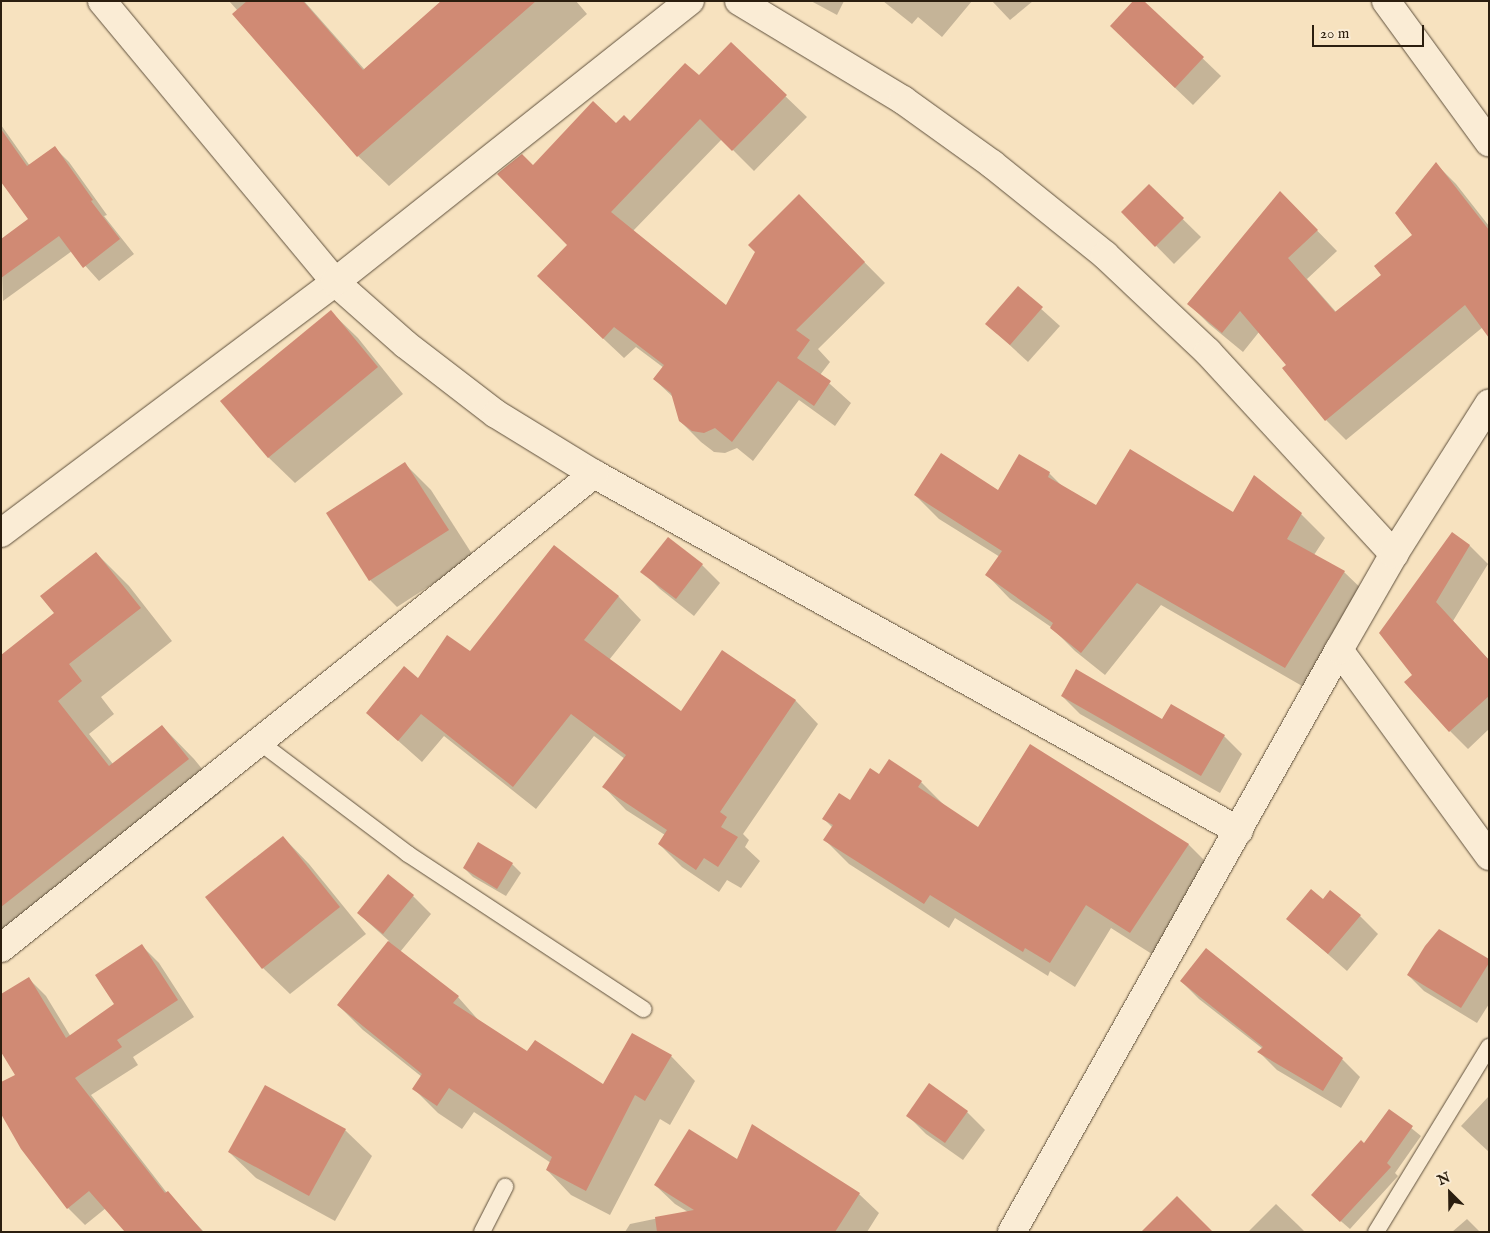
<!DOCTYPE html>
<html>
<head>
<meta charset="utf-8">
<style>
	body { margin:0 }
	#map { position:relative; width:1490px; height:1233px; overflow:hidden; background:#f7e2bf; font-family:"IM FELL English",serif }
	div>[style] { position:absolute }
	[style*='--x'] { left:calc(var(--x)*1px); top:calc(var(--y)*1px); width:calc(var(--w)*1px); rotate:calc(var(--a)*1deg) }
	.shadow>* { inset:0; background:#0003 }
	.building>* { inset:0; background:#d08a74 }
	.roads { filter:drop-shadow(0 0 1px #5e4f3b) drop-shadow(0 0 1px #5e4f3b) }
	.service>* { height:16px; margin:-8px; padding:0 8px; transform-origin:8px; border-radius:8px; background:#faecd5 }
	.minor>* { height:28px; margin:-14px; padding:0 14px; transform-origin:14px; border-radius:14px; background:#faecd5 }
	.tertiary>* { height:28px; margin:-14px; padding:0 14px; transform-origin:14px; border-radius:14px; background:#faecd5 }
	span { translate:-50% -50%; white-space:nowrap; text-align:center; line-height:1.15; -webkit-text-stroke:4px #faecd5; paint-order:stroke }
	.frame { position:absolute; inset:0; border:2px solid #2b1e0f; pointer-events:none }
	.north { position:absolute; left:1425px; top:1168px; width:50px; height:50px; -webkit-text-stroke:4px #faecd5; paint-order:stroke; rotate:337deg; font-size:14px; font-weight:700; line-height:20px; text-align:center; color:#2b1e0f }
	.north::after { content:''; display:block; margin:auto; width:18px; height:22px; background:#2b1e0f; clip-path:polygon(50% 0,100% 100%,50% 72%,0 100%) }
	.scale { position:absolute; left:1312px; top:25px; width:112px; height:22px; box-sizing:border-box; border:2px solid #2b1e0f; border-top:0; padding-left:6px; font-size:15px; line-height:18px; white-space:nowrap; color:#2b1e0f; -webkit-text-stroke:4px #faecd5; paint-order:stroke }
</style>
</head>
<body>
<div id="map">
	<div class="shadow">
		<div style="clip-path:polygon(229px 1px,304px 1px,365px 70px,443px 1px,576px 1px,587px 14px,389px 186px,358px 156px,234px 14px,238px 11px)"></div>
		<div style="clip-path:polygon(811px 1px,844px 1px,837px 15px)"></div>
		<div style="clip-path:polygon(883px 1px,972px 1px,942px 37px,918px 17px,912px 24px)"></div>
		<div style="clip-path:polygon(992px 1px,1033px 1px,1010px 20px)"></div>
		<div style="clip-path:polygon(1143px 1px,1221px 76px,1193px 105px,1129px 44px)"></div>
		<div style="clip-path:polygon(731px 44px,807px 117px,754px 171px,722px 139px,633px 231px,726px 307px,799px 196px,885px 283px,818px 349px,830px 362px,820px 375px,851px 403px,835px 426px,799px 400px,753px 461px,737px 448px,725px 453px,714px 452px,701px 442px,680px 421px,674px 398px,654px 379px,664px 368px,636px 347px,624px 358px,559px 297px,569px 245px,533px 167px,616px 125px,630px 122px,699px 77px)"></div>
		<div style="clip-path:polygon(1px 125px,30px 166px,55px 148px,69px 162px,107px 215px,104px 216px,134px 254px,99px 281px,72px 251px,3px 301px,1px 241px,30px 219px,1px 181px)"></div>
		<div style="clip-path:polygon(1436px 164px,1456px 184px,1489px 226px,1489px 332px,1483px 327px,1346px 440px,1326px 420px,1288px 365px,1259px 332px,1243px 352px,1209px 324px,1189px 304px,1300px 213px,1337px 251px,1307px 279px,1337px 313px,1383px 275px,1413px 235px)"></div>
		<div style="clip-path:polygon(1149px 186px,1201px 237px,1174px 264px,1123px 212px)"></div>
		<div style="clip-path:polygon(1018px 288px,1060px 326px,1028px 362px,987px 324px)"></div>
		<div style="clip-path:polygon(331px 312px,358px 338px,403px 394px,295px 483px,268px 457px)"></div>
		<div style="clip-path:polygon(405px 464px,431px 490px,474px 557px,397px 607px,370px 580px,327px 513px)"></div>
		<div style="clip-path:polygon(1049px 473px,1064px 488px,1096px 507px,1233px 514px,1255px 477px,1301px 514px,1325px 538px,1314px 555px,1344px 572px,1368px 595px,1309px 690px,1161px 605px,1105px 675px,1075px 651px,1051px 627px,1010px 599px,987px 575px,1000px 557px,939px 519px,915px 495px,998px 491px)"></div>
		<div style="clip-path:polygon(1452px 534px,1470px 546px,1488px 564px,1453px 621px,1489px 660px,1489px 729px,1468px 749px,1450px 731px,1413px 675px)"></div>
		<div style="clip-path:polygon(555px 547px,619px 597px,641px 620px,609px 660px,681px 712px,723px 652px,796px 701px,818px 724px,743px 834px,749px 840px,745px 847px,760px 861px,741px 888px,727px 880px,719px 892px,682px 867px,659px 844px,665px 835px,626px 810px,604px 787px,625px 759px,594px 736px,536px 809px,444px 736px,422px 762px,367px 713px,418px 679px,470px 653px)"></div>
		<div style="clip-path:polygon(96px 553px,129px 586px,172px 641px,101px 697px,114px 714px,89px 734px,113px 764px,162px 726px,194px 759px,221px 792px,27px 945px,8px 927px,1px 932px,1px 657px,56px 613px)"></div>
		<div style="clip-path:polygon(702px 565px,720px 583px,694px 616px,660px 589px,642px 571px)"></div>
		<div style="clip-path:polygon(1062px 696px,1163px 721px,1171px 706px,1224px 736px,1242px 754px,1220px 793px,1080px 714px)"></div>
		<div style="clip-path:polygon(1030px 745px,1189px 845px,1213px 869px,1155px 956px,1111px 928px,1075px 987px,1050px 971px,1048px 976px,955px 918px,949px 928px,849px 864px,825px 840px,833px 828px,824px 819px,850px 802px,879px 776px,889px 761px,921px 782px,945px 806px,978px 828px)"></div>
		<div style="clip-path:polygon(283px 837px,309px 864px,366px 934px,290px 994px,263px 968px)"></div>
		<div style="clip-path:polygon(512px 864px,521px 873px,506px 896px,473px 877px,464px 868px)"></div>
		<div style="clip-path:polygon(413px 896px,431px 914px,400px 952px,458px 997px,481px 1023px,527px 1053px,604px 1086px,671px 1056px,695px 1081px,670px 1125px,660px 1119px,610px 1215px,571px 1195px,547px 1170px,551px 1163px,474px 1112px,462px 1129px,438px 1113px,414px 1089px,422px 1077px,363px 1030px,338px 1005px,389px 941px,358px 913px)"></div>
		<div style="clip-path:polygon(1323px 901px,1360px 916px,1378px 934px,1347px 971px,1288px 919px)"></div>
		<div style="clip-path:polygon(142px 946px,159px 963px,194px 1017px,133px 1057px,138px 1065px,91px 1095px,167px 1193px,204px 1232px,126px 1232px,106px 1208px,85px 1225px,68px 1208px,16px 1075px,29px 979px,46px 996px,71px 1037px,116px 1005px)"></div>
		<div style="clip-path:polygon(1489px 960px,1489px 1004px,1477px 1023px,1424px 991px,1408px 975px)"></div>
		<div style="clip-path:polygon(1181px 981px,1342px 1059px,1360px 1077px,1341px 1108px,1277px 1070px,1259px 1052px,1263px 1049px,1199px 999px)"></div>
		<div style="clip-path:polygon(1489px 1096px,1489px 1152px,1461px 1126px)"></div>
		<div style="clip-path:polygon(1389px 1110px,1421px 1136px,1395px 1173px,1398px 1176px,1350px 1229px,1321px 1204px)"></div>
		<div style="clip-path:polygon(967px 1112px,985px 1130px,963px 1160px,926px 1134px,908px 1116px)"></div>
		<div style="clip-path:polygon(345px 1130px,372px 1156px,335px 1221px,256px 1178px,229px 1152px)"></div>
		<div style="clip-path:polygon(737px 1160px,859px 1194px,879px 1213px,867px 1232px,625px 1232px,630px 1224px,688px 1212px,675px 1204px,655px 1185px)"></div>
		<div style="clip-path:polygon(1276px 1204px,1298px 1225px,1305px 1232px,1248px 1232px)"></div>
		<div style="clip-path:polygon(1467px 1219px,1480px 1232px,1452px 1232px)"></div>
	</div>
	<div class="building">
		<div style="clip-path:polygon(247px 1px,303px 1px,363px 70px,441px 1px,536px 1px,357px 157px,232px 14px)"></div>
		<div style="clip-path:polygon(1133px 1px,1144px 1px,1204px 57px,1175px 88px,1110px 26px)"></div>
		<div style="clip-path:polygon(731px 42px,787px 95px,732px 151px,700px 119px,611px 212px,726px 305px,755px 252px,748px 245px,799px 194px,865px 262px,796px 330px,810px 340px,797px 358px,831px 381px,814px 406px,778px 381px,732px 442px,715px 428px,704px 433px,692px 431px,679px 421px,671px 393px,653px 379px,664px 365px,614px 327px,603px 339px,537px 276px,567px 245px,497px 174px,522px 154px,533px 165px,593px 101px,616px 123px,624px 115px,630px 121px,685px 63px,699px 75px)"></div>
		<div style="clip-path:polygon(1px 129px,27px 166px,55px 146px,93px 200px,91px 201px,120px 239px,83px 268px,59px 236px,1px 278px,1px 239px,28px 219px,1px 182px)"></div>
		<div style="clip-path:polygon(1436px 162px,1489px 230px,1489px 338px,1465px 305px,1325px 421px,1282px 368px,1286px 365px,1240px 311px,1222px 333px,1187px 304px,1280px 191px,1318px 230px,1288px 258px,1335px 312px,1381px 275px,1374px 266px,1412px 235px,1395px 213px)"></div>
		<div style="clip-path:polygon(1149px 184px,1184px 218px,1155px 247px,1121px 212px)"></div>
		<div style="clip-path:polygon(1018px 286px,1043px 307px,1010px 345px,985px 324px)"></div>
		<div style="clip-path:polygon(331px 310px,378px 367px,268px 458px,220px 401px)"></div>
		<div style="clip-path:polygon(1130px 449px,1233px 512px,1254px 475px,1302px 513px,1287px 539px,1345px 571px,1285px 668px,1137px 583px,1081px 653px,1050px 628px,1053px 623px,985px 575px,1002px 551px,914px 495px,941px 453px,998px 490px,1019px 454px,1050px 472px,1048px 477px,1096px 505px)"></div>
		<div style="clip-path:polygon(405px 462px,449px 530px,369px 581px,326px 513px)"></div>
		<div style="clip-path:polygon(1452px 532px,1470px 545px,1436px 602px,1489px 660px,1489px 696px,1449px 732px,1404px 682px,1412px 675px,1379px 633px)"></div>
		<div style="clip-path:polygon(668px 537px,703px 564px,676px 599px,640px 572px)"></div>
		<div style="clip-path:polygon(554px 545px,619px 596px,584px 640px,681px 711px,722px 650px,796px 700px,720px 812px,727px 817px,721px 827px,738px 837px,718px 867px,704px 858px,696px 870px,658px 844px,667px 830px,602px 787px,626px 755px,571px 714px,513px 787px,421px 714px,398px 741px,366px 713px,404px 666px,418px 678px,447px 635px,470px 651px)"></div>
		<div style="clip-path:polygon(96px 552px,141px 608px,69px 664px,82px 681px,58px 701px,109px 766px,162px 725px,189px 759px,1px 907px,1px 655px,54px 613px,40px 596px)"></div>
		<div style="clip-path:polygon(1076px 669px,1162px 719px,1171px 704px,1225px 735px,1201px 776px,1061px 696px)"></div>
		<div style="clip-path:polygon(1030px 744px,1189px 844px,1130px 933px,1086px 905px,1050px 963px,1025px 948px,1023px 952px,930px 895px,924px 904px,823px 840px,833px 825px,822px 819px,839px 793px,850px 800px,870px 768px,879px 774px,889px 759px,922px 781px,918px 787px,978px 827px)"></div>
		<div style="clip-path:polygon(283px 836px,340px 907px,262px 969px,205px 897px)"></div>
		<div style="clip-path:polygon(478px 842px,513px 863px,497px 889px,463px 868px)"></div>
		<div style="clip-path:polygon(388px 874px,414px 895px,383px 934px,357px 913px)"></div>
		<div style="clip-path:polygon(1311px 889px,1323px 899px,1330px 890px,1361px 915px,1328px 954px,1286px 919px)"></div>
		<div style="clip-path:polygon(1439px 929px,1489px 959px,1489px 963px,1461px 1008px,1407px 975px,1425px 946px)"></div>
		<div style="clip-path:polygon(388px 941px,459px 996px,453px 1003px,527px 1051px,535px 1040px,603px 1084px,632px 1033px,672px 1055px,645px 1101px,635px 1095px,586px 1191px,546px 1170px,552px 1157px,449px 1088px,437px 1106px,412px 1089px,422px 1074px,337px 1005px)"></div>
		<div style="clip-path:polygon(142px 944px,178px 1000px,117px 1040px,122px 1047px,75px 1078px,165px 1193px,168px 1191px,203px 1232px,125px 1232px,89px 1191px,67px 1209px,21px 1149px,1px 1114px,1px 1082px,15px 1075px,1px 1052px,1px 994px,29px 977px,66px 1038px,114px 1004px,95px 975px)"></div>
		<div style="clip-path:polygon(1206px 948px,1343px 1058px,1323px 1091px,1257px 1052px,1263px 1047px,1180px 981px)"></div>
		<div style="clip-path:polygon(929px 1083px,968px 1111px,945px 1143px,906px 1116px)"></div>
		<div style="clip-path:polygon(265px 1085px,346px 1129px,309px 1196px,228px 1152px)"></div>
		<div style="clip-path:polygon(1389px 1109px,1413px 1126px,1387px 1163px,1391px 1167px,1340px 1222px,1311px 1195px,1361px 1140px,1364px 1143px)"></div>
		<div style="clip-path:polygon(752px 1124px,860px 1193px,835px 1232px,657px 1232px,655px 1217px,694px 1210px,654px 1185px,689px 1129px,737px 1159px)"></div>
		<div style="clip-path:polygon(1177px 1196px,1213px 1232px,1141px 1232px)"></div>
	</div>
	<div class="roads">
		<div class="service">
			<div style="--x:258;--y:741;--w:188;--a:37"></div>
			<div style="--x:408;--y:854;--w:282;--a:33.4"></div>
			<div style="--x:482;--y:1232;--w:51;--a:-62.9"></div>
			<div style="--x:1376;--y:1232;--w:217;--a:-58.6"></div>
		</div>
		<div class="minor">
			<div style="--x:102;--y:1;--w:365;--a:50.3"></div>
			<div style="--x:335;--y:282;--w:94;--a:41.5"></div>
			<div style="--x:405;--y:344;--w:115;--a:37.6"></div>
			<div style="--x:496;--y:414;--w:115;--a:31.5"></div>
			<div style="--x:594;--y:474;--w:737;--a:28.96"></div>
			<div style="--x:739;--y:1;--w:192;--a:31.1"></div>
			<div style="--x:903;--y:100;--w:110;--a:35.7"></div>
			<div style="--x:992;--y:164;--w:145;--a:38.8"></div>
			<div style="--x:1105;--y:255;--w:141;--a:43.3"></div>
			<div style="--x:1208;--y:352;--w:275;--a:47.4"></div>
			<div style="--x:1;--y:533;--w:418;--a:-36.9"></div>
			<div style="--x:335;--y:282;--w:453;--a:-38.4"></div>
			<div style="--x:1339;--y:650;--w:255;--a:53.9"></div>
			<div style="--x:1;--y:948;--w:759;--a:-38.64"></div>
			<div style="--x:1012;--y:1232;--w:668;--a:-60.67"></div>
			<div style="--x:1339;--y:650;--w:111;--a:-60.2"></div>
			<div style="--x:1394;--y:554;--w:178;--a:-57.7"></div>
		</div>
		<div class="tertiary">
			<div style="--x:1386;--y:1;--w:175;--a:53.9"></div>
		</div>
	</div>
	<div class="frame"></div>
	<div class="north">N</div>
	<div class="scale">20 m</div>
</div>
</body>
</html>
